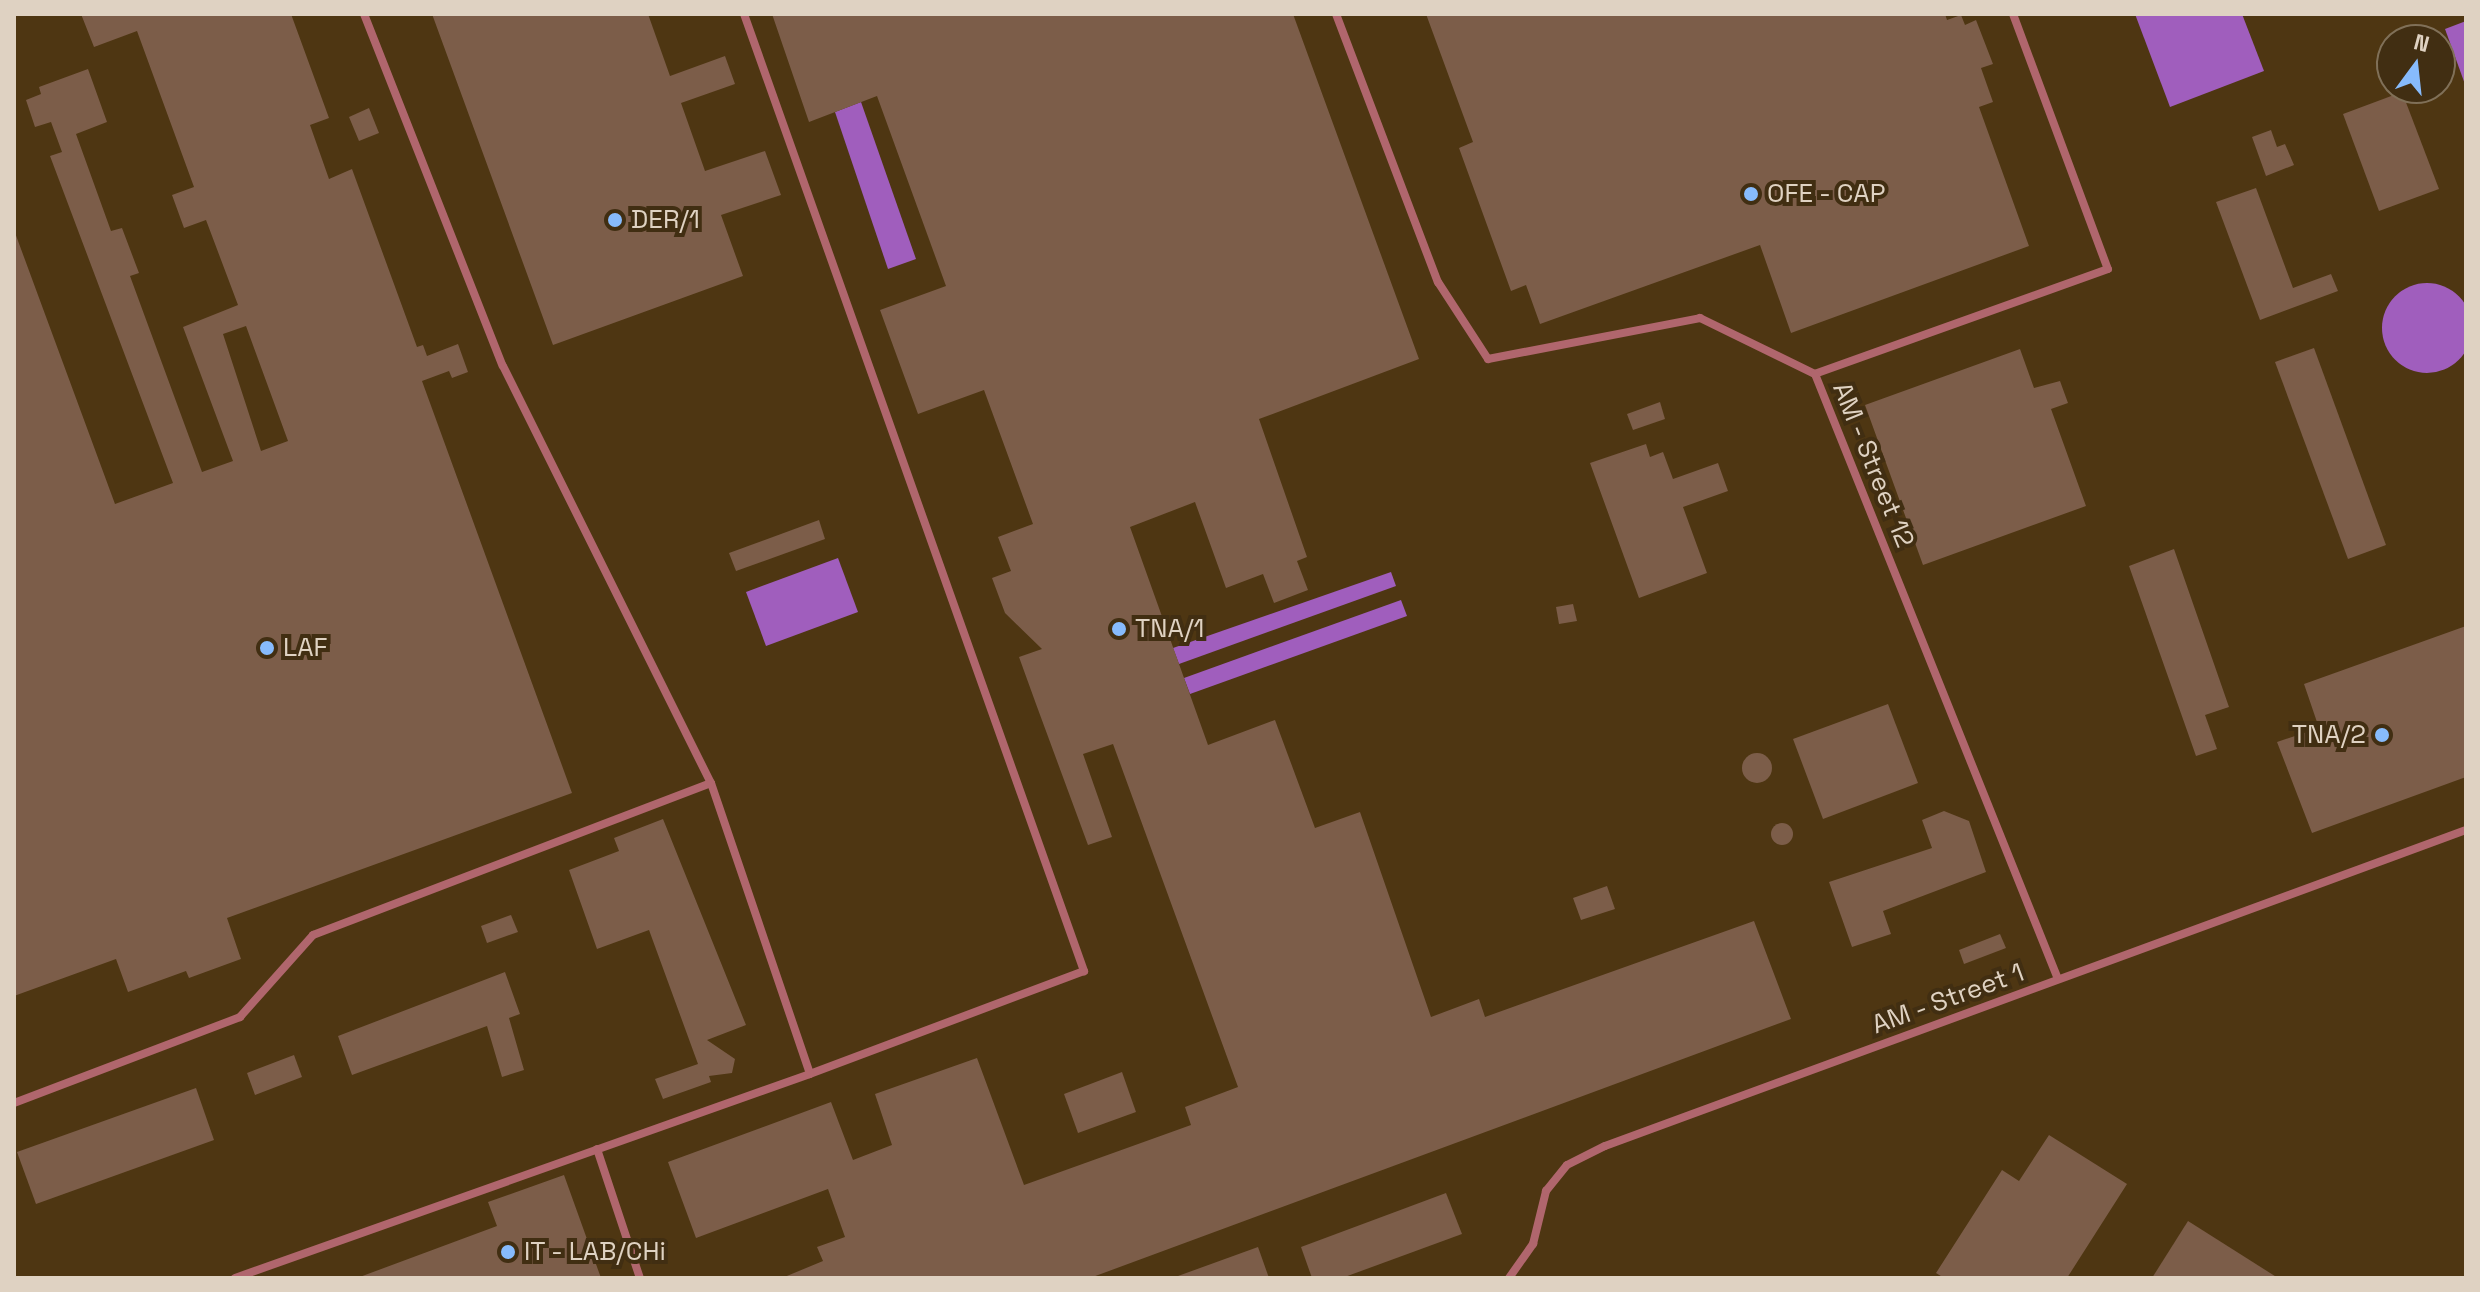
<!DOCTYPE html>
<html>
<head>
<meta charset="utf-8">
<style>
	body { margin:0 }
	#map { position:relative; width:2480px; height:1292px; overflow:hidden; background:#412e12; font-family:"Space Grotesk",sans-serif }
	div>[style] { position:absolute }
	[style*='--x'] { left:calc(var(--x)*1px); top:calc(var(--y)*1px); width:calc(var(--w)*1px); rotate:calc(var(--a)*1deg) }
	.built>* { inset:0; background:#4e3612 }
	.water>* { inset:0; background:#a05ebd }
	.round { border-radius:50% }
	.building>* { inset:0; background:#7c5d49 }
	.service>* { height:8px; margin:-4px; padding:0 4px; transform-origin:4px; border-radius:4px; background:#b0666d }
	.dots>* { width:22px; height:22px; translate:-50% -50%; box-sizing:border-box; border:4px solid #412e12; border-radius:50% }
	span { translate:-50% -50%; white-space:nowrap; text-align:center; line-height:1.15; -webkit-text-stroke:8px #412e12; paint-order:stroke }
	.poi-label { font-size:26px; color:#dfd2c2 }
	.left { translate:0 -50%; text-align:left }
	.right { translate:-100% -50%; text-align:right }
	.street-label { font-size:26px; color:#dfd2c2 }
	.frame { position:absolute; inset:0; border:16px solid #dfd2c2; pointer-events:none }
	.north { position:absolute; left:2376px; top:24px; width:80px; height:80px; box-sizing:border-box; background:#412e12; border:2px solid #807058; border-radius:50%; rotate:15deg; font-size:22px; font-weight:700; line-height:32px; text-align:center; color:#dfd2c2 }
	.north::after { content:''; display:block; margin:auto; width:28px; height:36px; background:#87bbfc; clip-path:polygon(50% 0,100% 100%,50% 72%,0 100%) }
</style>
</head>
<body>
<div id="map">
	<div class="built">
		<div style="clip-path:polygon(evenodd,14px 14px,2466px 14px,2466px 1278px,14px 1278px,14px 14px,2392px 40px,2440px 40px,2440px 88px,2392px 88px,2392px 40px)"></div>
	</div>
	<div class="water">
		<div style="clip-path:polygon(2135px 14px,2242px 14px,2264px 71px,2170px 107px)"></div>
		<div style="clip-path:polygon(2466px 21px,2466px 87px,2445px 29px)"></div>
		<div style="clip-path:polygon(861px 102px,916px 259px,888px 269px,835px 112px)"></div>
		<div class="round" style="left:2382px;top:283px;width:90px;height:90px"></div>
		<div style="clip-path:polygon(838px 558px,858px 612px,766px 646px,746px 592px)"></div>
		<div style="clip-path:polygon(1391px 572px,1396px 586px,1179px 664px,1173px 648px)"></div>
		<div style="clip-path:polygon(1401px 600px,1407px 616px,1190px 694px,1184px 678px)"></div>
	</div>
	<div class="building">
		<div style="clip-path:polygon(evenodd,81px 14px,291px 14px,329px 118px,310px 125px,329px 179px,352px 169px,417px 347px,423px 345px,427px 356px,458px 344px,468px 372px,452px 378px,449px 371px,422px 381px,572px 793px,227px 918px,241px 959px,189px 978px,186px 971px,128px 992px,116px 959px,14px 996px,14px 230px,115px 504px,173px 483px,50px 156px,62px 152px,51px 122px,35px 127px,26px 100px,41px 94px,39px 87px,88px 69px,107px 122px,76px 134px,111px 231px,122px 228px,139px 273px,130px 276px,202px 472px,233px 461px,183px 327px,238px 305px,206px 220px,184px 228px,172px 195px,194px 187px,137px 31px,94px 47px,81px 14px,246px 326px,288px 441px,261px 451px,223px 334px,246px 326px)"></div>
		<div style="clip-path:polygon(432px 14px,648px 14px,670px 76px,725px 56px,735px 84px,681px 103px,705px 171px,765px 151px,781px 195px,721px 215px,743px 276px,553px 345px)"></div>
		<div style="clip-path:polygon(772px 14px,1293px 14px,1419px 359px,1259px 419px,1307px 557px,1297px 561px,1308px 590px,1274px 603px,1263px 574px,1226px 588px,1195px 502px,1130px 527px,1208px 745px,1275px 720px,1315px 828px,1360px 812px,1431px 1017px,1479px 999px,1485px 1017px,1754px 921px,1791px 1019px,1090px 1278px,782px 1278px,823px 1261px,817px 1247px,845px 1237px,828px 1189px,696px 1238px,668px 1162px,831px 1102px,853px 1160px,892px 1145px,875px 1094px,977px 1058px,1024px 1185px,1191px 1125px,1185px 1107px,1238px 1087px,1113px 744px,1083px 754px,1112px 837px,1088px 845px,1036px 704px,1019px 657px,1042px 649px,1005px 613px,992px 578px,1011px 571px,998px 537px,1033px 524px,984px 390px,918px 414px,880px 310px,946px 286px,877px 96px,809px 122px)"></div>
		<div style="clip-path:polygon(1426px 14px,1945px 14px,1947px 20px,1961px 15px,1965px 25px,1976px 20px,1993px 64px,1981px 68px,1993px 102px,1979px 107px,2029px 246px,1791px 333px,1760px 245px,1540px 324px,1526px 285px,1511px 291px,1459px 148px,1473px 142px)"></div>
		<div style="clip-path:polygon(2402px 92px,2439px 189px,2379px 211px,2343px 114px)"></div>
		<div style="clip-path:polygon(369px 108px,379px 133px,359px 141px,349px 117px)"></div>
		<div style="clip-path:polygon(2271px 130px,2277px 147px,2285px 144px,2294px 165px,2266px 176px,2252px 137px)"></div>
		<div style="clip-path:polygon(2256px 188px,2293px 288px,2331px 274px,2338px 291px,2260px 320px,2216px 202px)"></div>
		<div style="clip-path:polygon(2314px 348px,2386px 545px,2348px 559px,2275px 362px)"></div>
		<div style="clip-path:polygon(2020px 349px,2034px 388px,2060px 381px,2068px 403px,2051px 409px,2086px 506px,1923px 565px,1865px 405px)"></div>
		<div style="clip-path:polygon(1660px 402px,1665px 419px,1633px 430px,1627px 414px)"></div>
		<div style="clip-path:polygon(1646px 444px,1650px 457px,1663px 452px,1673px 479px,1718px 463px,1728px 491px,1683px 507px,1707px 573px,1639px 598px,1590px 463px)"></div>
		<div style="clip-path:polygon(819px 520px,825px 539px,736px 571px,729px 553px)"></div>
		<div style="clip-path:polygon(2174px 549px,2229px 707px,2205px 715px,2217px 749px,2196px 756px,2129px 566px)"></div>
		<div style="clip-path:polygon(1573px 604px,1577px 621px,1559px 624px,1556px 607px)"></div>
		<div style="clip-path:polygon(2466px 626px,2466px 777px,2312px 833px,2277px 742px,2319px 728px,2304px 684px)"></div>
		<div style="clip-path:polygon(1888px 704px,1918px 783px,1823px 819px,1793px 739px)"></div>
		<div class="round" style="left:1742px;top:753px;width:30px;height:30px"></div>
		<div style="clip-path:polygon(1944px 811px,1969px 821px,1986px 872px,1883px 911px,1891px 934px,1852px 947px,1829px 882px,1932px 848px,1922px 820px)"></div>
		<div style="clip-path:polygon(663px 819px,746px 1025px,707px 1040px,735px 1059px,732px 1073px,709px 1076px,711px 1082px,663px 1099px,655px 1079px,698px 1064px,649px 930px,597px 949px,569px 870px,619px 851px,614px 838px)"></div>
		<div class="round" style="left:1771px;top:823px;width:22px;height:22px"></div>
		<div style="clip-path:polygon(1607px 886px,1615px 909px,1581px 920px,1573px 898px)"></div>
		<div style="clip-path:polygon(511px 915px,518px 932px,487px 943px,481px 926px)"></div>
		<div style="clip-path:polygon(2000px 934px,2006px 948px,1964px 964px,1959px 950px)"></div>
		<div style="clip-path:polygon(505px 972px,520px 1014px,509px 1018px,524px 1070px,502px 1077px,487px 1026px,352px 1075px,338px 1036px)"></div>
		<div style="clip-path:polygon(294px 1055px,302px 1077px,255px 1095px,247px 1073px)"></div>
		<div style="clip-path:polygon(1122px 1072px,1136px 1112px,1078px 1133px,1064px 1094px)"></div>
		<div style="clip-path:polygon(196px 1088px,214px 1140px,36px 1204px,17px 1152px)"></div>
		<div style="clip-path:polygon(2049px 1135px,2127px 1184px,2067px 1278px,1944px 1278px,1936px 1273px,2002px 1170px,2019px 1181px)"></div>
		<div style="clip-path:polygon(564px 1175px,601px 1278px,357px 1278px,497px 1226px,488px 1202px)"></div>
		<div style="clip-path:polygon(1446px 1193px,1462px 1234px,1342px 1278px,1312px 1278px,1301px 1247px)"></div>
		<div style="clip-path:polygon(2188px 1221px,2278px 1278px,2152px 1278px)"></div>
		<div style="clip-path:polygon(1258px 1247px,1269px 1278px,1179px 1278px,1178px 1276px)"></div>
	</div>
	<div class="service">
		<div style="--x:364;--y:14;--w:378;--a:68.5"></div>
		<div style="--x:503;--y:366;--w:466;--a:63.5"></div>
		<div style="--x:744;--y:14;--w:1016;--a:70.44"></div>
		<div style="--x:1084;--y:971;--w:293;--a:159.4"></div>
		<div style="--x:1336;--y:14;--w:287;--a:69.2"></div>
		<div style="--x:1438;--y:282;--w:92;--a:57"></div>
		<div style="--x:1488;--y:359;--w:216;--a:-10.9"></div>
		<div style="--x:1700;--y:318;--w:128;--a:26"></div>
		<div style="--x:2013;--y:14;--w:272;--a:69.6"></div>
		<div style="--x:2108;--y:269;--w:311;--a:160.3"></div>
		<div style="--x:1815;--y:374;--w:652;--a:68.12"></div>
		<div style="--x:14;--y:1103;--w:242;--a:-20.8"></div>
		<div style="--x:240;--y:1017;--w:110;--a:-48.3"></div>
		<div style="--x:313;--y:935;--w:426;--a:-20.9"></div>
		<div style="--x:711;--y:783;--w:307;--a:71.2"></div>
		<div style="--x:810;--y:1074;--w:610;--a:160.47"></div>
		<div style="--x:597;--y:1149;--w:136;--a:71.6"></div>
		<div style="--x:1509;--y:1278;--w:42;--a:-54.8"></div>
		<div style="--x:1533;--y:1244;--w:55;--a:-76.2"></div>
		<div style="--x:1546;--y:1191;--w:33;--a:-51"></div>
		<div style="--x:1567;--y:1165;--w:42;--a:-26.6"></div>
		<div style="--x:1605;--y:1146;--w:917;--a:-20.15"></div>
	</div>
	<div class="dots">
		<div style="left:1751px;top:194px;background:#87bbfc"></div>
		<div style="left:615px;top:220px;background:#87bbfc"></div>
		<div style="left:1119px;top:629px;background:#87bbfc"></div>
		<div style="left:267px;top:648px;background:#87bbfc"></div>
		<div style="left:2382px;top:735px;background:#87bbfc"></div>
		<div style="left:508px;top:1252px;background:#87bbfc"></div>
	</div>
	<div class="poi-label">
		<span class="left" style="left:1767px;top:194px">OFE - CAP</span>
		<span class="left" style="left:631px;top:220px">DER/1</span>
		<span class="left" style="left:1135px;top:629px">TNA/1</span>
		<span class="left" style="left:283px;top:648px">LAF</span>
		<span class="right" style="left:2366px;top:735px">TNA/2</span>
		<span class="left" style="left:524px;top:1252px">IT - LAB/CHi</span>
	</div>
	<div class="street-label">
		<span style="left:1873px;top:465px;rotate:68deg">AM - Street 12</span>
		<span style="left:1948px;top:999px;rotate:-20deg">AM - Street 1</span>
	</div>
	<div class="frame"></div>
	<div class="north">N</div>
</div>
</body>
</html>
